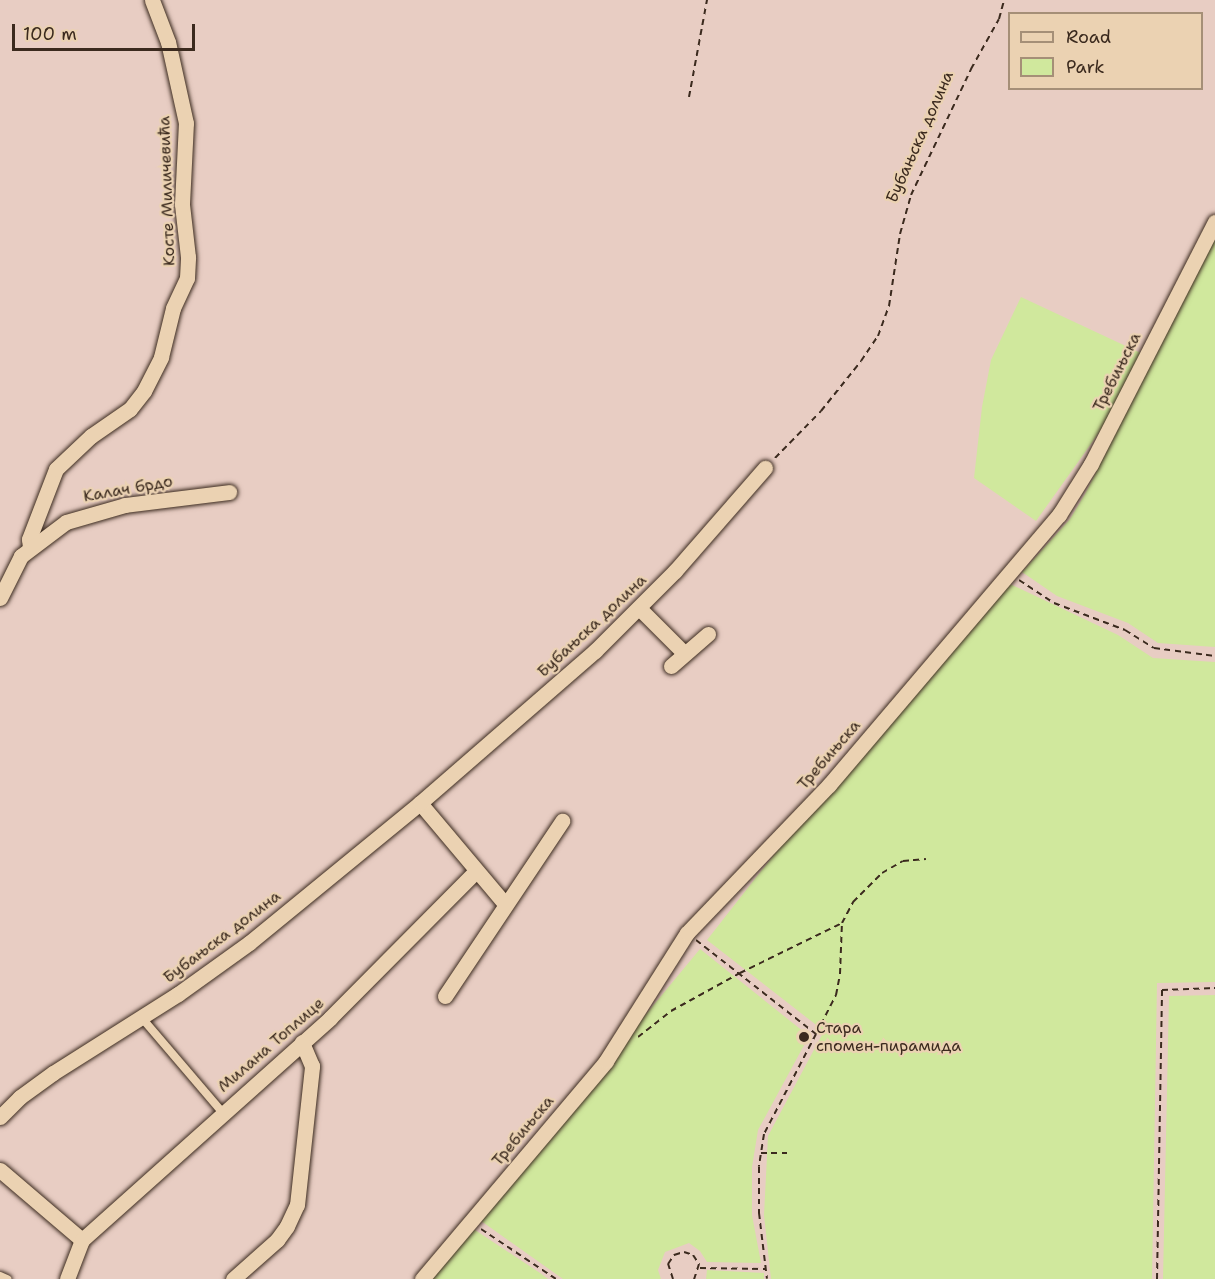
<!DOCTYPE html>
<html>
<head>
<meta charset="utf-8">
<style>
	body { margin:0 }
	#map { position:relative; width:1215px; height:1279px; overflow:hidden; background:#e8cdc3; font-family:"Shantell Sans",sans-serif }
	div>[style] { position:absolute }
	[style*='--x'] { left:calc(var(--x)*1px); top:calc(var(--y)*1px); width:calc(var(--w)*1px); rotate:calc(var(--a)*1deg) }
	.green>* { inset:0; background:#d0e89d }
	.path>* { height:2px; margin-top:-1px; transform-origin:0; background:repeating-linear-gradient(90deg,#3b2a1e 0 6px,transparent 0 10.5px) }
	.roads { filter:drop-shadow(0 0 2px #3b2a1e) drop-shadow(0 0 2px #3b2a1e) }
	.lane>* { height:8px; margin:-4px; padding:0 4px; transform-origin:4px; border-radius:4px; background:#ebd2b2 }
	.street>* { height:15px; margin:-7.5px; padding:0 7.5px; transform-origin:7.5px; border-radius:7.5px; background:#ebd2b2 }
	.dots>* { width:16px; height:16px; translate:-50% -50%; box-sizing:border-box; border:3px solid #ebd2b2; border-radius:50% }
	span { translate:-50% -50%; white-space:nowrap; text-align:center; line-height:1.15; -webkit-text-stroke:4.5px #ebd2b2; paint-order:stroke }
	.street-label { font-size:16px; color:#3b2a1e }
	.poi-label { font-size:16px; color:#3b2a1e }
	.left { translate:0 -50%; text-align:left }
	.legend { position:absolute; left:1008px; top:12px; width:195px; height:78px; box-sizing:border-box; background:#ebd2b2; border:2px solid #a58f77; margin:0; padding:8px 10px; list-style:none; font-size:18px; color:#3b2a1e }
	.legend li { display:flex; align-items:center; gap:12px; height:30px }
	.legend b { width:30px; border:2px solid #a58f77 }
	.scale { position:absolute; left:12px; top:24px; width:183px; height:27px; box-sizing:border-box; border:3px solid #3b2a1e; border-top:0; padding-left:8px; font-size:18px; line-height:21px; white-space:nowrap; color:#3b2a1e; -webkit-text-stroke:4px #ebd2b2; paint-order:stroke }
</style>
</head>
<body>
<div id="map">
	<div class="green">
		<div style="clip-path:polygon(1215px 237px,1215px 647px,1158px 643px,1128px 623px,1057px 596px,1022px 572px,1070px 519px,1085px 494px)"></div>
		<div style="clip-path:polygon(1021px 297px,1145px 355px,1108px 420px,1036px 521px,974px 478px,982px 407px,991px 360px)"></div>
		<div style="clip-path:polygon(1010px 584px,1118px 635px,1153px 658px,1215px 662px,1215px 982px,1157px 983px,1152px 1279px,771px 1279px,764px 1215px,768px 1136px,824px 1031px,707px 940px,809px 810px,898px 714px)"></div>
		<div style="clip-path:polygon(700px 949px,809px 1036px,758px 1130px,752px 1167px,752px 1215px,761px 1263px,707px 1262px,700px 1251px,689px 1243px,665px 1252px,658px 1270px,661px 1279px,563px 1279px,477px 1218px)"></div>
		<div style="clip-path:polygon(1215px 995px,1215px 1279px,1163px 1279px,1169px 996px)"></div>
		<div style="clip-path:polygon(469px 1226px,540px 1273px,548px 1279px,422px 1279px)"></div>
		<div style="clip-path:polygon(707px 1270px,764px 1273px,764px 1279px,706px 1279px)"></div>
	</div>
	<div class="path">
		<div style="--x:689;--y:97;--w:99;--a:-79.5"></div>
		<div style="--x:775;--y:458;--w:66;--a:-45.6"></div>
		<div style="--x:821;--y:411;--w:64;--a:-51.3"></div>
		<div style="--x:861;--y:361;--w:30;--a:-56"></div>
		<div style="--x:878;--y:336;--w:32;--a:-70"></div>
		<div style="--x:889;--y:306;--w:73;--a:-81.3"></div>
		<div style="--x:900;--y:234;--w:41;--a:-74.2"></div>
		<div style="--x:911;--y:195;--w:140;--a:-64.5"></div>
		<div style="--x:971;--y:69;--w:57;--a:-60.8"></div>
		<div style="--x:999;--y:19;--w:20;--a:-75"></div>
		<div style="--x:1019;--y:580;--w:42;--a:33.3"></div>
		<div style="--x:1054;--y:603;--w:76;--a:20.8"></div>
		<div style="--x:1125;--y:630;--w:34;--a:32"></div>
		<div style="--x:1154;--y:648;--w:62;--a:7.5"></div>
		<div style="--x:696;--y:940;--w:152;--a:38.1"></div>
		<div style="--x:816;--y:1034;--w:113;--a:117.5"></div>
		<div style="--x:764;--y:1134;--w:33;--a:99"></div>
		<div style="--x:759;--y:1167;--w:46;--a:90"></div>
		<div style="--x:759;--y:1213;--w:66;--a:83.1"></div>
		<div style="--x:816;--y:1034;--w:44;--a:-62.9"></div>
		<div style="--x:836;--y:995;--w:21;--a:-79"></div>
		<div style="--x:840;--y:974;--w:51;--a:-87.8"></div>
		<div style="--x:842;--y:923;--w:24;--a:-62"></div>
		<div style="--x:853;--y:902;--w:41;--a:-45"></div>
		<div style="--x:882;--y:873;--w:24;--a:-30"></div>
		<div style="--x:903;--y:861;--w:23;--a:-5"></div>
		<div style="--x:638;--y:1037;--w:42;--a:-38.2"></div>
		<div style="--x:671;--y:1011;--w:79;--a:-28.8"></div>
		<div style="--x:740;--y:973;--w:114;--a:-26.1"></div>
		<div style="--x:761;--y:1153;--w:26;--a:0"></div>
		<div style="--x:481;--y:1229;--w:90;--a:33.7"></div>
		<div style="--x:700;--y:1268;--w:66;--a:0.9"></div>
		<div style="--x:673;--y:1279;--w:16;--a:-108"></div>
		<div style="--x:668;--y:1264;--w:11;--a:-56"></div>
		<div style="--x:674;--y:1255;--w:10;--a:-17"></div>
		<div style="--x:684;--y:1252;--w:9;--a:18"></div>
		<div style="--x:693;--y:1255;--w:11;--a:56"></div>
		<div style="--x:699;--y:1264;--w:16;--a:108"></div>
		<div style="--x:1157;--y:1279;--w:289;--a:-89"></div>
		<div style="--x:1162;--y:990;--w:53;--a:-2.2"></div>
	</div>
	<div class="roads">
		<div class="lane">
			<div style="--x:141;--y:1017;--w:125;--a:49.5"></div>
			<div style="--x:0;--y:1276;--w:8;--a:23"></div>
		</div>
		<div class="street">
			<div style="--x:30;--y:547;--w:8;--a:-97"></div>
			<div style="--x:29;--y:539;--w:75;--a:-68.9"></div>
			<div style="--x:56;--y:469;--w:48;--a:-43.3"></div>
			<div style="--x:91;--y:436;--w:47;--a:-34.7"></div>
			<div style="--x:130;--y:409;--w:23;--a:-52"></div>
			<div style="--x:144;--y:391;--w:38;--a:-63"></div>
			<div style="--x:161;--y:357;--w:50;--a:-76.2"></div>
			<div style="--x:173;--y:308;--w:33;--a:-65"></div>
			<div style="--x:187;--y:278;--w:21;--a:-87"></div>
			<div style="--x:188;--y:257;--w:53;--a:-96.5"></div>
			<div style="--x:182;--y:204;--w:81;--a:-87.2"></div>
			<div style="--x:186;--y:123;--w:83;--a:-102.5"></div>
			<div style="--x:168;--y:42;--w:45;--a:-110.9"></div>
			<div style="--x:0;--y:598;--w:47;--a:-63.4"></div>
			<div style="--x:21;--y:556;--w:56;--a:-37.1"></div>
			<div style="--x:66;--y:522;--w:61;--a:-16.1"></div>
			<div style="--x:125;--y:505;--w:105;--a:-7.1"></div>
			<div style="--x:639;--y:608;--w:64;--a:45"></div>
			<div style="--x:671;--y:666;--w:49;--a:-40.9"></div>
			<div style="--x:420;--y:803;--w:132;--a:49.9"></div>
			<div style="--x:445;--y:996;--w:211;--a:-56.2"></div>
			<div style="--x:0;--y:1117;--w:28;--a:-45"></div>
			<div style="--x:20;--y:1097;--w:41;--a:-36"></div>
			<div style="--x:53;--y:1073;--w:148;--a:-32.3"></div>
			<div style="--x:178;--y:994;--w:87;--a:-35.7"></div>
			<div style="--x:249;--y:943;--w:221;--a:-39.3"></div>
			<div style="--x:420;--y:803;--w:232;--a:-41"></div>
			<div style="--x:595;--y:651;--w:113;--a:-45"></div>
			<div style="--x:675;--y:571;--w:137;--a:-48.9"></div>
			<div style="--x:0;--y:1170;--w:108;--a:40.5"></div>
			<div style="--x:67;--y:1279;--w:42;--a:-69"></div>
			<div style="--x:82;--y:1240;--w:333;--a:-41.8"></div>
			<div style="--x:330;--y:1018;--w:207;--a:-45.2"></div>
			<div style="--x:233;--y:1279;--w:59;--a:-41.6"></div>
			<div style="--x:277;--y:1240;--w:17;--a:-54"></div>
			<div style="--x:287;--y:1226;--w:23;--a:-65"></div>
			<div style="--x:297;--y:1205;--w:140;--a:-83.8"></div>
			<div style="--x:312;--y:1066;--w:26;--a:-113"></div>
			<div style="--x:422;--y:1279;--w:285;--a:-49.8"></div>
			<div style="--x:606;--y:1061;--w:151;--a:-57.7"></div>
			<div style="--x:687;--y:933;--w:205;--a:-46.2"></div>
			<div style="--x:829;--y:785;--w:355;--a:-49.6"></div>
			<div style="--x:1059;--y:515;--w:60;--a:-57.9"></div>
			<div style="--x:1091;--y:464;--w:272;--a:-62.9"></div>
		</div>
	</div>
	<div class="dots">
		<div style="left:804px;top:1037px;background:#3b2a1e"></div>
	</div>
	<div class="street-label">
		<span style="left:920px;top:137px;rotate:-66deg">Бубањска долина</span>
		<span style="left:167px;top:191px;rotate:-92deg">Косте Миличевића</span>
		<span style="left:1117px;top:372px;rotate:-63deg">Требињска</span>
		<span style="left:128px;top:489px;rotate:-10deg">Калач брдо</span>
		<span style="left:592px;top:626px;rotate:-43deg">Бубањска долина</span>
		<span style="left:829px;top:755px;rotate:-49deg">Требињска</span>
		<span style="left:222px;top:937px;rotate:-37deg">Бубањска долина</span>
		<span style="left:271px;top:1045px;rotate:-41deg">Милана Топлице</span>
		<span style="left:523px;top:1131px;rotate:-50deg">Требињска</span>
	</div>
	<div class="poi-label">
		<span class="left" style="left:816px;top:1037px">Стара<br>спомен-пирамида</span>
	</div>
	<ul class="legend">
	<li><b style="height:8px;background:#ebd2b2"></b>Road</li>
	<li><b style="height:16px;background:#d0e89d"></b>Park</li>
	</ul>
	<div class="scale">100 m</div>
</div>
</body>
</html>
